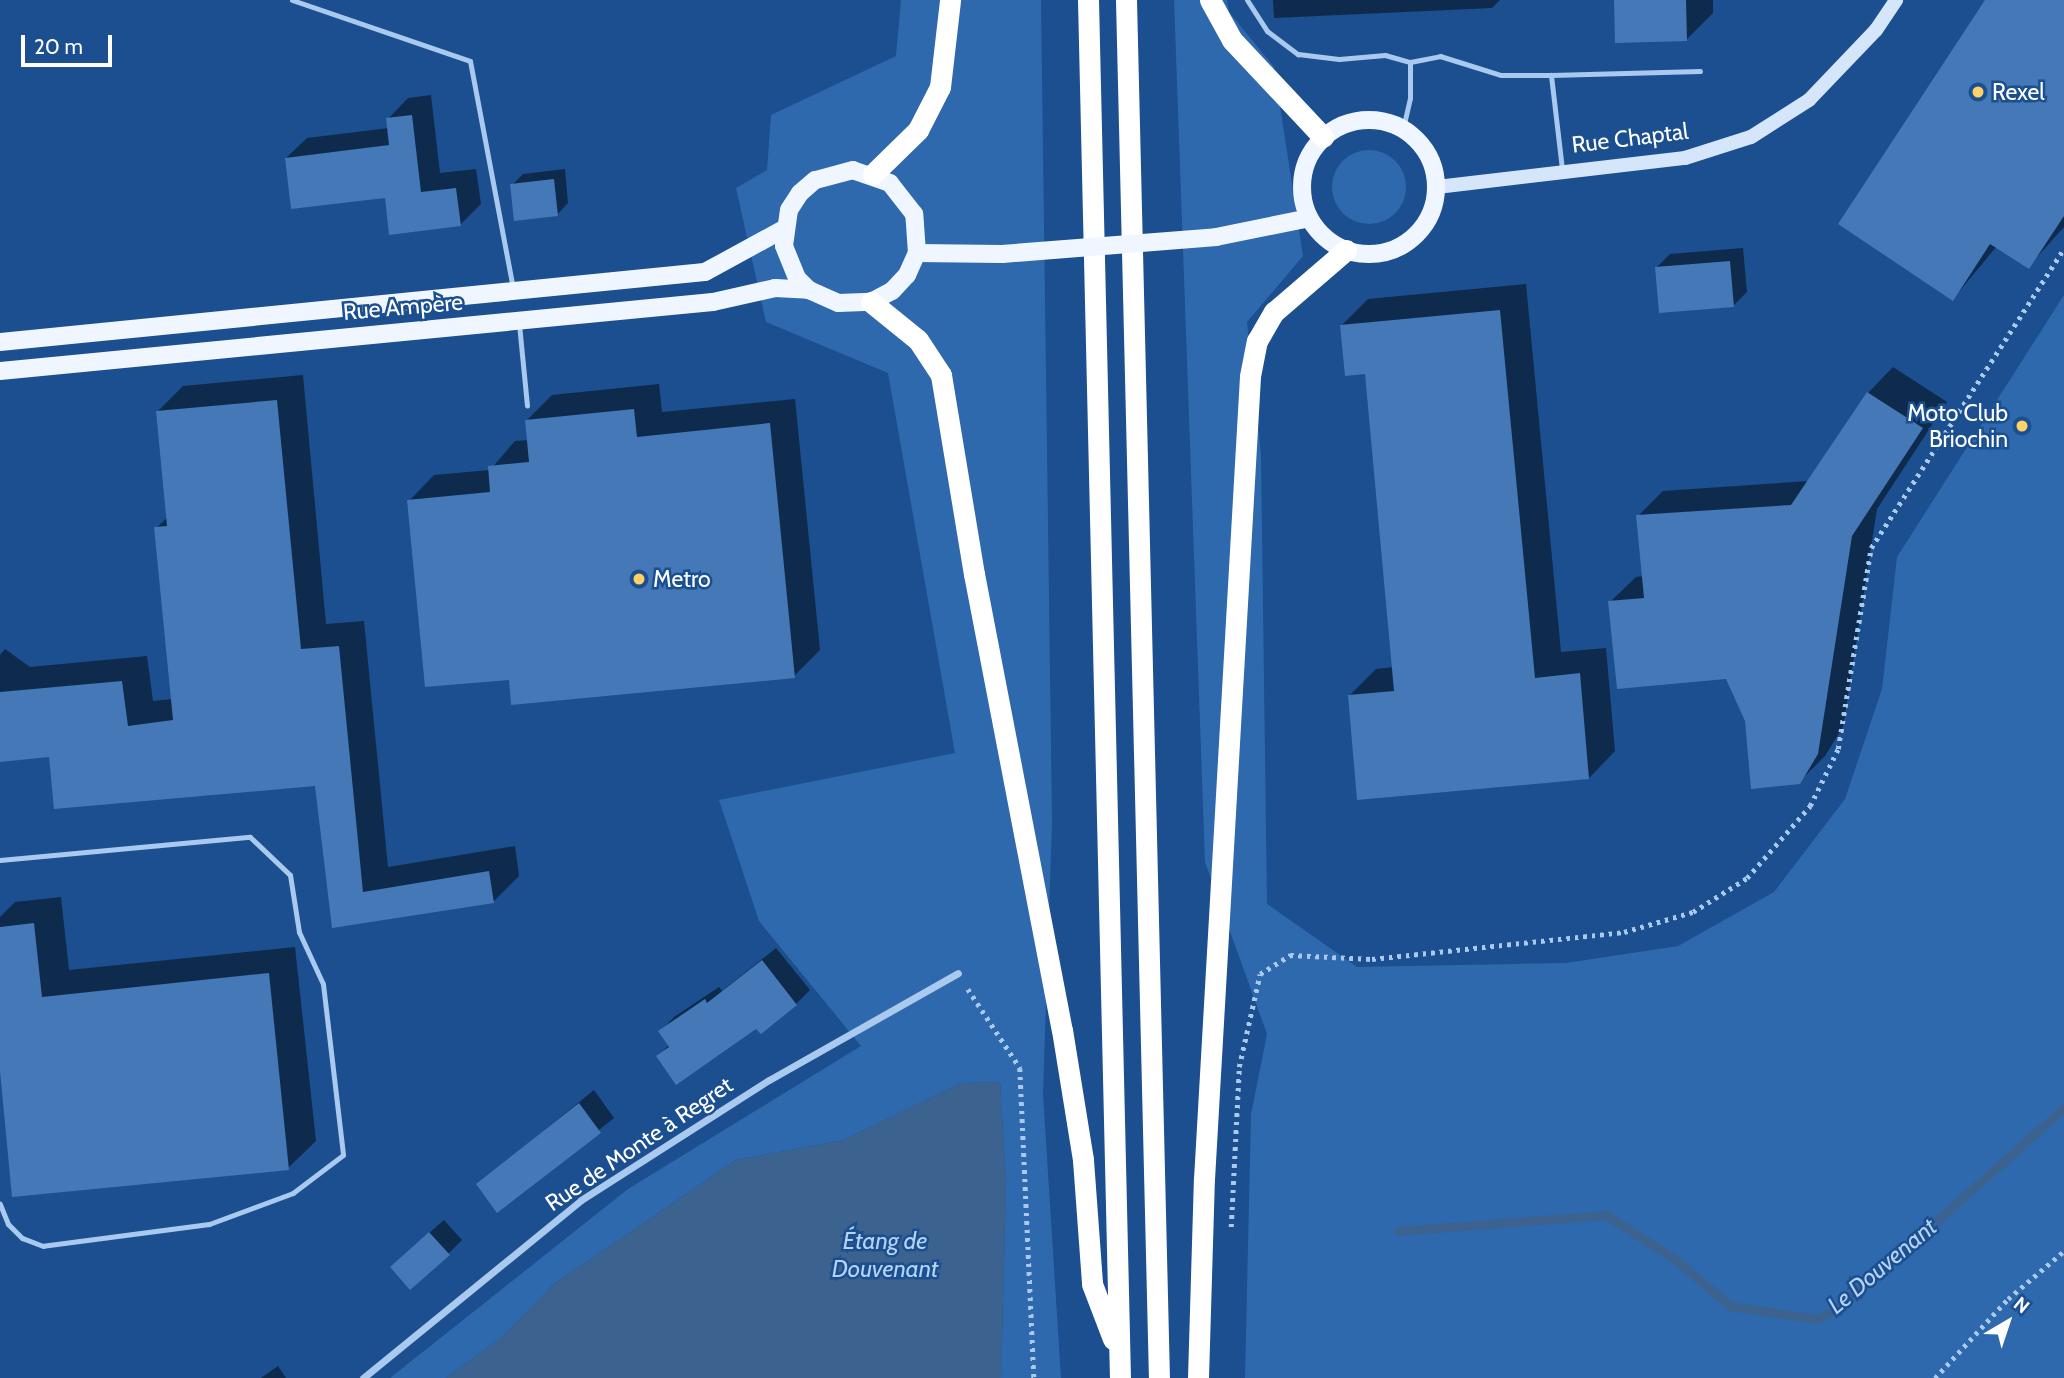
<!DOCTYPE html>
<html>
<head>
<meta charset="utf-8">
<style>
	body { margin:0 }
	#map { position:relative; width:2064px; height:1378px; overflow:hidden; background:#1b4f8f; font-family:Cabin,sans-serif }
	div>[style] { position:absolute }
	[style*='--x'] { left:calc(var(--x)*1px); top:calc(var(--y)*1px); width:calc(var(--w)*1px); rotate:calc(var(--a)*1deg) }
	.green>* { inset:0; background:#2e69ad }
	.round { border-radius:50% }
	.water>* { inset:0; background:#3c6290 }
	.shadow>* { inset:0; background:#0007 }
	.stream>* { height:9px; margin:-4.5px; padding:0 4.5px; transform-origin:4.5px; border-radius:4.5px; background:#3c6290 }
	.building>* { inset:0; background:#4478b7 }
	.path>* { height:4.5px; margin-top:-2.25px; transform-origin:0; background:repeating-linear-gradient(90deg,#a9c9ee 0 3.5px,transparent 0 8.5px) }
	.lane>* { height:5px; margin:-2.5px; padding:0 2.5px; transform-origin:2.5px; border-radius:2.5px; background:#a9c9ee }
	.street>* { height:7px; margin:-3.5px; padding:0 3.5px; transform-origin:3.5px; border-radius:3.5px; background:#a9c9ee }
	.secondary>* { height:14px; margin:-7px; padding:0 7px; transform-origin:7px; border-radius:7px; background:#d6e6fa }
	.primary>* { height:18px; margin:-9px; padding:0 9px; transform-origin:9px; border-radius:9px; background:#f0f6ff }
	.primary>.ring { margin:-9px; padding:0; box-sizing:content-box; background:none; border:18px solid #f0f6ff; border-radius:50% }
	.highway>* { height:21px; margin:-10.5px; padding:0 10.5px; transform-origin:10.5px; border-radius:10.5px; background:#fff }
	.primary-bridge>* { height:18px; margin:-9px; padding:0 9px; transform-origin:9px; border-radius:9px; background:#f0f6ff }
	.dots>* { width:19px; height:19px; translate:-50% -50%; box-sizing:border-box; border:4px solid #1b4f8f; border-radius:50% }
	span { translate:-50% -50%; white-space:nowrap; text-align:center; line-height:1.15; -webkit-text-stroke:5px #1b4f8f; paint-order:stroke }
	.poi-label { font-size:23px; color:#fff }
	.left { translate:0 -50%; text-align:left }
	.right { translate:-100% -50%; text-align:right }
	.street-label { font-size:23px; color:#fff }
	.water-label { font-size:24px; color:#b5d3f5; font-style:italic }
	.north { position:absolute; left:1973px; top:1287px; width:70px; height:70px; -webkit-text-stroke:5px #1b4f8f; paint-order:stroke; rotate:39deg; font-size:19px; font-weight:700; line-height:28px; text-align:center; color:#fff }
	.north::after { content:''; display:block; margin:auto; width:24px; height:32px; background:#fff; clip-path:polygon(50% 0,100% 100%,50% 72%,0 100%) }
	.scale { position:absolute; left:21px; top:35px; width:91px; height:32px; box-sizing:border-box; border:4px solid #fff; border-top:0; padding-left:9px; font-size:21px; line-height:24px; white-space:nowrap; color:#fff; -webkit-text-stroke:5px #1b4f8f; paint-order:stroke }
</style>
</head>
<body>
<div id="map">
	<div class="green">
		<div style="clip-path:polygon(901px 0,1041px 0,1052px 823px,1043px 1094px,1061px 1378px,1001px 1378px,1006px 1182px,1000px 1082px,961px 1083px,844px 1140px,736px 1160px,554px 1284px,502px 1337px,446px 1378px,390px 1378px,628px 1189px,861px 1046px,759px 921px,719px 800px,955px 753px,888px 373px,766px 322px,736px 188px,767px 170px,771px 115px,896px 56px)"></div>
		<div style="clip-path:polygon(1174px 0,1227px 0,1229px 12px,1274px 67px,1303px 256px,1247px 322px,1261px 454px,1267px 904px,1357px 967px,1566px 963px,1678px 946px,1774px 892px,1845px 799px,1882px 689px,1897px 557px,2064px 295px,2064px 1378px,1245px 1378px,1251px 1114px,1267px 1034px,1205px 862px)"></div>
		<div class="round" style="left:1332px;top:150px;width:74px;height:74px"></div>
	</div>
	<div class="water">
		<div style="clip-path:polygon(1000px 1082px,1006px 1182px,1001px 1378px,446px 1378px,502px 1337px,554px 1284px,736px 1160px,844px 1140px,961px 1083px)"></div>
	</div>
	<div class="shadow">
		<div style="clip-path:polygon(1273px 0,1500px 0,1492px 8px,1274px 18px)"></div>
		<div style="clip-path:polygon(1616px 0,1713px 0,1713px 13px,1686px 40px)"></div>
		<div style="clip-path:polygon(1987px 0,2064px 0,2064px 227px,2028px 267px,1997px 246px,1953px 299px)"></div>
		<div style="clip-path:polygon(431px 95px,440px 173px,476px 169px,481px 204px,460px 225px,286px 158px,307px 138px,389px 128px,388px 119px,408px 98px)"></div>
		<div style="clip-path:polygon(565px 169px,568px 203px,557px 215px,512px 185px,523px 174px)"></div>
		<div style="clip-path:polygon(1743px 248px,1747px 292px,1733px 306px,1657px 267px,1670px 254px)"></div>
		<div style="clip-path:polygon(1526px 284px,1561px 652px,1606px 648px,1615px 751px,1589px 778px,1350px 695px,1376px 669px,1394px 667px,1367px 372px,1342px 325px,1368px 299px)"></div>
		<div style="clip-path:polygon(1893px 367px,1947px 402px,1877px 509px,1843px 727px,1825px 756px,1799px 782px,1747px 721px,1727px 677px,1610px 602px,1636px 577px,1644px 576px,1638px 516px,1663px 491px,1809px 481px,1868px 393px)"></div>
		<div style="clip-path:polygon(303px 375px,326px 624px,364px 621px,388px 867px,515px 846px,519px 876px,493px 902px,333px 926px,316px 784px,51px 755px,0 760px,0 655px,5px 649px,30px 667px,147px 656px,153px 701px,172px 699px,156px 528px,168px 517px,158px 411px,183px 386px)"></div>
		<div style="clip-path:polygon(659px 384px,662px 412px,795px 399px,820px 650px,794px 676px,510px 678px,409px 501px,434px 475px,490px 470px,515px 441px,529px 440px,527px 420px,552px 395px)"></div>
		<div style="clip-path:polygon(61px 897px,69px 970px,295px 947px,316px 1141px,288px 1168px,0 1053px,0 917px,15px 902px)"></div>
		<div style="clip-path:polygon(776px 948px,810px 990px,796px 1004px,761px 1032px,757px 1026px,658px 1056px,669px 1045px,661px 1031px,674px 1017px,719px 987px,722px 991px)"></div>
		<div style="clip-path:polygon(594px 1090px,614px 1118px,497px 1211px,478px 1184px)"></div>
		<div style="clip-path:polygon(444px 1220px,462px 1240px,448px 1254px,406px 1253px)"></div>
		<div style="clip-path:polygon(278px 1366px,286px 1378px,261px 1378px)"></div>
	</div>
	<div class="stream">
		<div style="--x:1398;--y:1231;--w:209;--a:-4.4"></div>
		<div style="--x:1606;--y:1215;--w:83;--a:32.7"></div>
		<div style="--x:1676;--y:1260;--w:71;--a:40.4"></div>
		<div style="--x:1730;--y:1306;--w:88;--a:8.5"></div>
		<div style="--x:1817;--y:1319;--w:24;--a:-28"></div>
		<div style="--x:1838;--y:1308;--w:302;--a:-41.5"></div>
	</div>
	<div class="building">
		<div style="clip-path:polygon(1614px 0,1686px 0,1687px 41px,1615px 43px)"></div>
		<div style="clip-path:polygon(1985px 0,2064px 0,2064px 216px,2029px 269px,1990px 244px,1953px 301px,1838px 224px)"></div>
		<div style="clip-path:polygon(412px 115px,421px 192px,456px 188px,461px 226px,389px 235px,385px 198px,291px 209px,285px 158px,389px 145px,386px 118px)"></div>
		<div style="clip-path:polygon(554px 179px,558px 216px,514px 221px,510px 184px)"></div>
		<div style="clip-path:polygon(1730px 261px,1734px 307px,1659px 313px,1655px 267px)"></div>
		<div style="clip-path:polygon(1500px 310px,1535px 678px,1580px 673px,1589px 779px,1357px 800px,1348px 695px,1394px 691px,1365px 374px,1345px 376px,1340px 325px)"></div>
		<div style="clip-path:polygon(1867px 392px,1923px 428px,1852px 536px,1818px 754px,1800px 784px,1751px 789px,1745px 721px,1726px 679px,1617px 689px,1608px 601px,1644px 598px,1636px 515px,1791px 505px)"></div>
		<div style="clip-path:polygon(277px 400px,301px 649px,339px 646px,363px 892px,489px 871px,494px 903px,332px 928px,315px 786px,54px 809px,49px 757px,0 762px,0 692px,122px 681px,128px 726px,173px 720px,154px 527px,167px 526px,156px 411px)"></div>
		<div style="clip-path:polygon(634px 409px,637px 437px,770px 423px,795px 678px,511px 705px,509px 680px,425px 687px,407px 500px,490px 492px,488px 466px,529px 462px,525px 420px)"></div>
		<div style="clip-path:polygon(34px 923px,42px 997px,269px 973px,289px 1170px,12px 1197px,0 1071px,0 927px)"></div>
		<div style="clip-path:polygon(762px 960px,797px 1005px,761px 1034px,756px 1029px,676px 1085px,656px 1056px,669px 1047px,658px 1031px,705px 999px,707px 1003px)"></div>
		<div style="clip-path:polygon(579px 1103px,601px 1133px,497px 1213px,476px 1184px)"></div>
		<div style="clip-path:polygon(429px 1232px,450px 1255px,410px 1290px,390px 1267px)"></div>
	</div>
	<div class="path">
		<div style="--x:968;--y:989;--w:95;--a:56.6"></div>
		<div style="--x:1020;--y:1068;--w:310;--a:87.4"></div>
		<div style="--x:1231;--y:1227;--w:160;--a:-87.1"></div>
		<div style="--x:1239;--y:1067;--w:95;--a:-77.3"></div>
		<div style="--x:1260;--y:974;--w:36;--a:-32"></div>
		<div style="--x:1290;--y:955;--w:82;--a:2.8"></div>
		<div style="--x:1372;--y:959;--w:253;--a:-6.1"></div>
		<div style="--x:1624;--y:932;--w:72;--a:-16.2"></div>
		<div style="--x:1693;--y:912;--w:64;--a:-32.2"></div>
		<div style="--x:1747;--y:878;--w:96;--a:-48.8"></div>
		<div style="--x:1810;--y:806;--w:64;--a:-63.8"></div>
		<div style="--x:1838;--y:749;--w:204;--a:-80.7"></div>
		<div style="--x:1871;--y:548;--w:356;--a:-57.2"></div>
		<div style="--x:1935;--y:1378;--w:108;--a:-47.3"></div>
		<div style="--x:2008;--y:1299;--w:74;--a:-40.6"></div>
	</div>
	<div class="lane">
		<div style="--x:292;--y:0;--w:188;--a:18.9"></div>
		<div style="--x:470;--y:61;--w:232;--a:79.3"></div>
		<div style="--x:1247;--y:0;--w:37;--a:57"></div>
		<div style="--x:1267;--y:31;--w:39;--a:37"></div>
		<div style="--x:1298;--y:54;--w:41;--a:7"></div>
		<div style="--x:1339;--y:59;--w:46;--a:-5"></div>
		<div style="--x:1385;--y:55;--w:26;--a:16"></div>
		<div style="--x:1410;--y:62;--w:36;--a:90"></div>
		<div style="--x:1410;--y:98;--w:31;--a:103"></div>
		<div style="--x:1410;--y:62;--w:31;--a:-11"></div>
		<div style="--x:1440;--y:56;--w:64;--a:17.3"></div>
		<div style="--x:1501;--y:75;--w:50;--a:0"></div>
		<div style="--x:1562;--y:169;--w:95;--a:-96.7"></div>
		<div style="--x:1551;--y:75;--w:149;--a:-1.5"></div>
		<div style="--x:519;--y:324;--w:82;--a:84.4"></div>
		<div style="--x:0;--y:860;--w:251;--a:-5.3"></div>
		<div style="--x:250;--y:837;--w:55;--a:43.5"></div>
		<div style="--x:290;--y:875;--w:58;--a:81"></div>
		<div style="--x:299;--y:932;--w:57;--a:65.2"></div>
		<div style="--x:323;--y:984;--w:172;--a:83.3"></div>
		<div style="--x:343;--y:1155;--w:63;--a:142.8"></div>
		<div style="--x:293;--y:1193;--w:90;--a:159.7"></div>
		<div style="--x:209;--y:1224;--w:167;--a:172.5"></div>
		<div style="--x:43;--y:1246;--w:22;--a:-159"></div>
		<div style="--x:22;--y:1238;--w:20;--a:-135"></div>
		<div style="--x:8;--y:1224;--w:22;--a:-112"></div>
	</div>
	<div class="street">
		<div style="--x:363;--y:1378;--w:281;--a:-39.2"></div>
		<div style="--x:581;--y:1200;--w:223;--a:-32.6"></div>
		<div style="--x:769;--y:1080;--w:217;--a:-29.5"></div>
	</div>
	<div class="secondary">
		<div style="--x:1437;--y:187;--w:250;--a:-6.7"></div>
		<div style="--x:1685;--y:158;--w:69;--a:-17.7"></div>
		<div style="--x:1751;--y:137;--w:69;--a:-32.5"></div>
		<div style="--x:1809;--y:100;--w:97;--a:-46.3"></div>
		<div style="--x:1876;--y:30;--w:36;--a:-56"></div>
	</div>
	<div class="primary">
		<div class="ring" style="left:1302px;top:120px;width:116px;height:116px"></div>
		<div style="--x:1216;--y:237;--w:95;--a:-11.5"></div>
		<div style="--x:917;--y:253;--w:85;--a:0.7"></div>
		<div style="--x:0;--y:342;--w:708;--a:-5.67"></div>
		<div style="--x:705;--y:272;--w:90;--a:-28.6"></div>
		<div style="--x:0;--y:371;--w:716;--a:-5.53"></div>
		<div style="--x:713;--y:302;--w:64;--a:-12.7"></div>
		<div style="--x:775;--y:288;--w:34;--a:3"></div>
		<div style="--x:809;--y:290;--w:32;--a:24"></div>
		<div style="--x:838;--y:303;--w:33;--a:-2"></div>
		<div style="--x:871;--y:302;--w:24;--a:-28"></div>
		<div style="--x:892;--y:291;--w:22;--a:-47"></div>
		<div style="--x:907;--y:275;--w:24;--a:-66"></div>
		<div style="--x:917;--y:253;--w:39;--a:-94"></div>
		<div style="--x:914;--y:214;--w:39;--a:-128"></div>
		<div style="--x:890;--y:183;--w:39;--a:-161"></div>
		<div style="--x:853;--y:170;--w:39;--a:165"></div>
		<div style="--x:815;--y:180;--w:20;--a:139"></div>
		<div style="--x:800;--y:193;--w:20;--a:123"></div>
		<div style="--x:789;--y:210;--w:36;--a:98"></div>
		<div style="--x:784;--y:246;--w:35;--a:68"></div>
		<div style="--x:797;--y:278;--w:17;--a:45"></div>
	</div>
	<div class="highway">
		<div style="--x:1088;--y:0;--w:1378;--a:88.67"></div>
		<div style="--x:1126;--y:0;--w:1378;--a:88.63"></div>
		<div style="--x:1210;--y:0;--w:46;--a:61.2"></div>
		<div style="--x:1232;--y:40;--w:133;--a:46.8"></div>
		<div style="--x:873;--y:174;--w:63;--a:-44.4"></div>
		<div style="--x:918;--y:130;--w:48;--a:-62.9"></div>
		<div style="--x:940;--y:87;--w:88;--a:-83.4"></div>
		<div style="--x:871;--y:302;--w:60;--a:39"></div>
		<div style="--x:918;--y:340;--w:42;--a:56.7"></div>
		<div style="--x:941;--y:375;--w:202;--a:80.6"></div>
		<div style="--x:974;--y:574;--w:464;--a:79.1"></div>
		<div style="--x:1062;--y:1030;--w:132;--a:80.8"></div>
		<div style="--x:1083;--y:1160;--w:124;--a:85.8"></div>
		<div style="--x:1092;--y:1284;--w:59;--a:69.1"></div>
		<div style="--x:1198;--y:1378;--w:199;--a:-88.3"></div>
		<div style="--x:1204;--y:1179;--w:804;--a:-86.72"></div>
		<div style="--x:1250;--y:376;--w:36;--a:-79"></div>
		<div style="--x:1257;--y:341;--w:34;--a:-60"></div>
		<div style="--x:1274;--y:312;--w:95;--a:-40.7"></div>
	</div>
	<div class="primary-bridge">
		<div style="--x:1002;--y:254;--w:215;--a:-4.5"></div>
	</div>
	<div class="dots">
		<div style="left:1978px;top:92px;background:#ffd166"></div>
		<div style="left:2022px;top:426px;background:#ffd166"></div>
		<div style="left:639px;top:579px;background:#ffd166"></div>
	</div>
	<div class="poi-label">
		<span class="left" style="left:1992px;top:92px">Rexel</span>
		<span class="right" style="left:2008px;top:426px">Moto Club<br>Briochin</span>
		<span class="left" style="left:653px;top:579px">Metro</span>
	</div>
	<div class="street-label">
		<span style="left:1630px;top:138px;rotate:-7deg">Rue Chaptal</span>
		<span style="left:403px;top:307px;rotate:-5deg">Rue Ampère</span>
		<span style="left:639px;top:1144px;rotate:-34deg">Rue de Monte à Regret</span>
	</div>
	<div class="water-label">
		<span style="left:885px;top:1255px">Étang de<br>Douvenant</span>
		<span style="left:1882px;top:1266px;rotate:-40deg">Le Douvenant</span>
	</div>
	<div class="north">N</div>
	<div class="scale">20 m</div>
</div>
</body>
</html>
